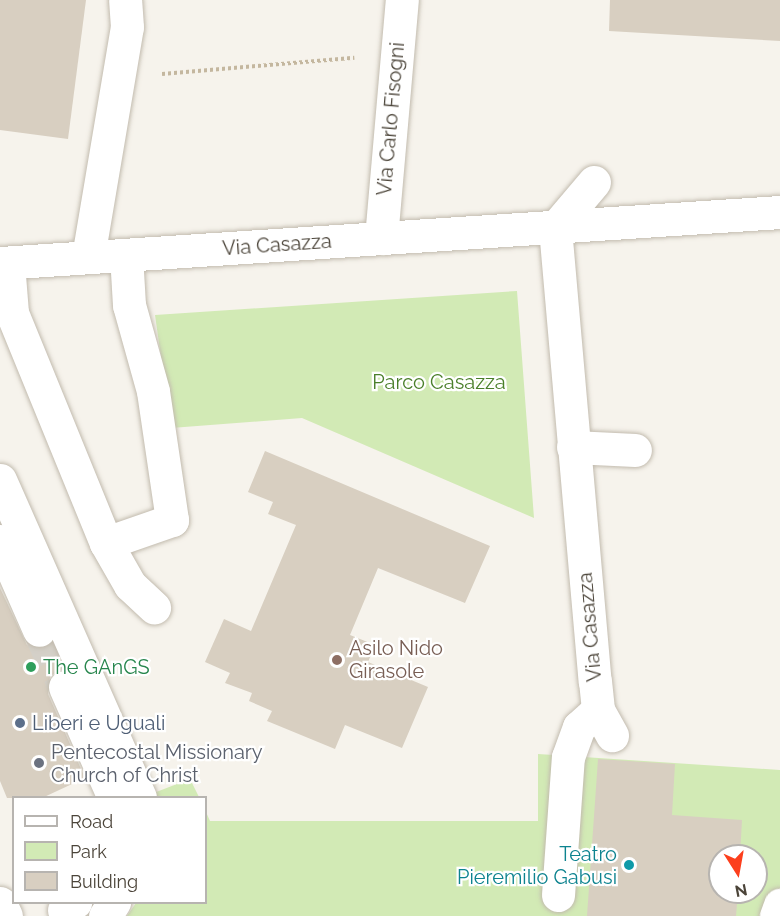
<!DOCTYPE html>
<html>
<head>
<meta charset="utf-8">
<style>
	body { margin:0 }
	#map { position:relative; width:780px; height:916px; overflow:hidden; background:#f6f3ec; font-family:Raleway,sans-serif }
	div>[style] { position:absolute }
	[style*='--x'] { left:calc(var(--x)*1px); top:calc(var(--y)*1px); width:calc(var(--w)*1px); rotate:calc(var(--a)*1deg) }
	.green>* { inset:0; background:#d2eab5 }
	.building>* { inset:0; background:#d8cfc1 }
	.minor-tunnel>* { height:33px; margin-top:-16.5px; transform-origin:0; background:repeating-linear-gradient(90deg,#d4d0c8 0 33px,transparent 0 49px) }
	.path>* { height:4px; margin-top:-2px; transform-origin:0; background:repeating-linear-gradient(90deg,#c4b79f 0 3px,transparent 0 6px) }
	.roads { filter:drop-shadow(0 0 2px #c2bbae) drop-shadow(0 0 2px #c2bbae) }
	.minor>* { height:33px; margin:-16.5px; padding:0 16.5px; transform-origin:16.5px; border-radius:16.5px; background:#fff }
	.dots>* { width:16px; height:16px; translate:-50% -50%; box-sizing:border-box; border:3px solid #fff; border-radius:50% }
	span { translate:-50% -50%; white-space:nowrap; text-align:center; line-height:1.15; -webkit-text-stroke:4.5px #fff; paint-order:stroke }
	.street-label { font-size:20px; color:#4b4439 }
	.park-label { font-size:20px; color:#4a7f2a }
	.education-label { font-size:20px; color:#785e54 }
	.left { translate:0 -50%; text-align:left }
	.leisure-label { font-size:20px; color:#27864d }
	.service-label { font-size:20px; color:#4e5e75 }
	.worship-label { font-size:20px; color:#5b616d }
	.culture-label { font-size:20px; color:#0d838f }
	.right { translate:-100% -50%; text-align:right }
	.legend { position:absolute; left:12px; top:796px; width:195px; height:108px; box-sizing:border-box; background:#fff; border:2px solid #b7b4b0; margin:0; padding:8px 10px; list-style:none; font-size:18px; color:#4b4439 }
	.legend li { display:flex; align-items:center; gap:12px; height:30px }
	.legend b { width:30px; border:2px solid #b7b4b0 }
	.north { position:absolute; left:708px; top:844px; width:60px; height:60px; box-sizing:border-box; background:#fff; border:2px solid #b7b4b0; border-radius:50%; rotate:169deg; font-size:16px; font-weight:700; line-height:24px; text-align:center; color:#4b4439 }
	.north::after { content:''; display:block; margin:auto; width:21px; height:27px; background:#fc3f1d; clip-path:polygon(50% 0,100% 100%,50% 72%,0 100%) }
</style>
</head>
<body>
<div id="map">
	<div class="green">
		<div style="clip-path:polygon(517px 291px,534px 518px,302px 418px,171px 428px,155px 315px)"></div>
		<div style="clip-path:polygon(evenodd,538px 754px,780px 770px,780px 916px,127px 916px,136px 903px,206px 902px,206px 812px,210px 821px,538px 821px,538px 754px,720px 856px,756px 856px,756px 892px,720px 892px,720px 856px)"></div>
		<div style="clip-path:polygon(190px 779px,199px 797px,153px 797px,151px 794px)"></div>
	</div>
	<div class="building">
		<div style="clip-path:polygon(0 0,86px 0,68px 139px,0 130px)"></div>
		<div style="clip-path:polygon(610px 0,780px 0,780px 41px,609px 31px)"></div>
		<div style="clip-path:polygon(265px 451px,490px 546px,465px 603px,378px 568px,350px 635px,375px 645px,368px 662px,428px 687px,402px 748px,345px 725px,335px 749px,267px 721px,272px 711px,249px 701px,252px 693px,225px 683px,230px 673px,205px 662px,224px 619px,251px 631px,296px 525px,268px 514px,273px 502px,248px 492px)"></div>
		<div style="clip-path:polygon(0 588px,27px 645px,38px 649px,51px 643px,63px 669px,50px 676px,48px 694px,85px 778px,42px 798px,7px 798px,0 781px)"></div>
		<div style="clip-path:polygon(598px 759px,675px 764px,672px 815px,742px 820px,740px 856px,720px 856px,720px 892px,738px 892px,736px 916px,587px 916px)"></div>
	</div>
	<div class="minor-tunnel">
		<div style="--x:39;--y:630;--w:63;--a:65.5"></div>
	</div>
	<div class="path">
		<div style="--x:162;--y:74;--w:193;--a:-4.8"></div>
	</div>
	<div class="roads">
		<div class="minor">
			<div style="--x:594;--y:182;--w:60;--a:130.3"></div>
			<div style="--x:555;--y:228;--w:455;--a:85"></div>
			<div style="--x:595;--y:681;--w:29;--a:84"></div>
			<div style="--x:598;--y:710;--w:29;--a:61"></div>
			<div style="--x:381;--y:238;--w:239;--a:-85"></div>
			<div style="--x:88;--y:257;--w:233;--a:-80.4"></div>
			<div style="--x:127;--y:27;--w:27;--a:-94"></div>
			<div style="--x:0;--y:263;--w:782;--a:-3.74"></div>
			<div style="--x:8;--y:263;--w:50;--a:85.4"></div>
			<div style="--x:12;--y:313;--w:248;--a:67.8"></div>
			<div style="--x:106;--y:543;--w:70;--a:-19.2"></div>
			<div style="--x:172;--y:520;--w:130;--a:-98.4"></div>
			<div style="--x:153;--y:391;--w:89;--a:-105.6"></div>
			<div style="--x:129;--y:305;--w:50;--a:-93.4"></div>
			<div style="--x:573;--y:447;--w:62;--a:2.8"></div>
			<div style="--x:0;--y:480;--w:347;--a:66.2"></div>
			<div style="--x:0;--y:541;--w:97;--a:66.3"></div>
			<div style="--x:106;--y:543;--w:48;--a:60.3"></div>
			<div style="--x:130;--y:585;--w:33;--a:43"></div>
			<div style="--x:65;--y:687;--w:121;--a:66.2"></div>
			<div style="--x:558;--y:895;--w:138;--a:-85.9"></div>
			<div style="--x:568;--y:757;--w:32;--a:-70"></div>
			<div style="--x:579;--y:727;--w:25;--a:-42"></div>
			<div style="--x:0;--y:903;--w:14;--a:65"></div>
			<div style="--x:64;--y:910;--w:14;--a:-36"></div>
			<div style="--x:105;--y:916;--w:17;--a:-57"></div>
			<div style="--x:776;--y:916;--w:12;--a:-70"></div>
		</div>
	</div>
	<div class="dots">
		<div style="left:337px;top:660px;background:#8d6e63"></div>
		<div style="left:31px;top:667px;background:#2e9e5b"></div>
		<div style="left:20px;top:723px;background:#5c6f8a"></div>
		<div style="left:39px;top:763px;background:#6b7280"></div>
		<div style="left:629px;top:865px;background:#0f9aa8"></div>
	</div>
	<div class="street-label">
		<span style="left:391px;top:119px;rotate:-85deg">Via Carlo Fisogni</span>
		<span style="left:277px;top:245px;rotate:-4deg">Via Casazza</span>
		<span style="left:590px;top:627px;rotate:-95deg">Via Casazza</span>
	</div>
	<div class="park-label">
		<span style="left:439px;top:382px">Parco Casazza</span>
	</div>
	<div class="education-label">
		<span class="left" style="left:349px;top:660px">Asilo Nido<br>Girasole</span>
	</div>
	<div class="leisure-label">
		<span class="left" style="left:43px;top:667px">The GAnGS</span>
	</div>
	<div class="service-label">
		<span class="left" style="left:32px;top:723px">Liberi e Uguali</span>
	</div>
	<div class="worship-label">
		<span class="left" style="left:51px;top:764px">Pentecostal Missionary<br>Church of Christ</span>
	</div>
	<div class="culture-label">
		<span class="right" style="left:617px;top:866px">Teatro<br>Pieremilio Gabusi</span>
	</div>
	<ul class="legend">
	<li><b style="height:8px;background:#fff"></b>Road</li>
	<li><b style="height:16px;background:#d2eab5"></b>Park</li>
	<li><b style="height:16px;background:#d8cfc1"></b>Building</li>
	</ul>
	<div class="north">N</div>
</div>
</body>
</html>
